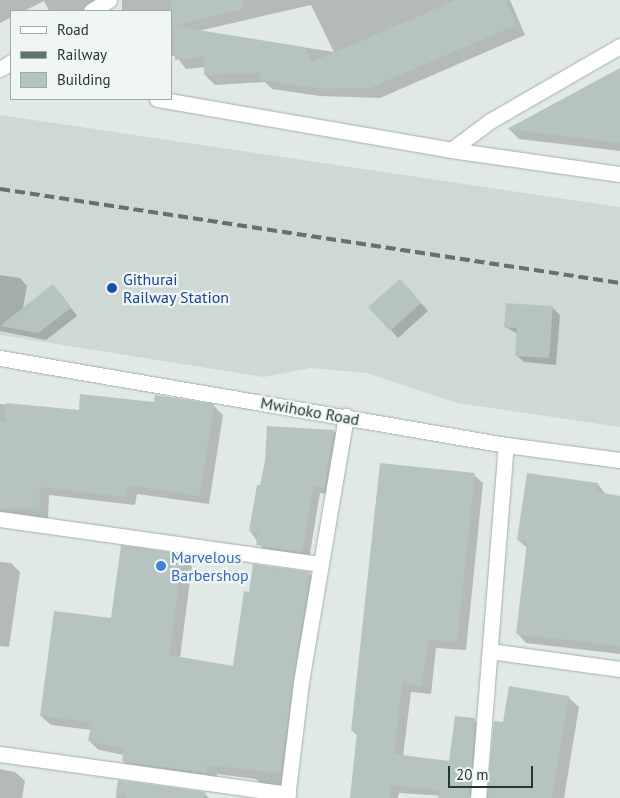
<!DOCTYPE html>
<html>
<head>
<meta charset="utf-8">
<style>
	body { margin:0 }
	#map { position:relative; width:620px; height:798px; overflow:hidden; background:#e0e9e6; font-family:"PT Sans",sans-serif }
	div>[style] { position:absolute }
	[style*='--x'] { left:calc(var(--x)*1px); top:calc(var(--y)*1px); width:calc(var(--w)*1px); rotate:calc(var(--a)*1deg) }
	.built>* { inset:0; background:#ced9d5 }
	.shadow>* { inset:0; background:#0003 }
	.building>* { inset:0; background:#b6c4bf }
	.roads { filter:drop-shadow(0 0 1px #a3b0ad) drop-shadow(0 0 1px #a3b0ad) }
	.minor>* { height:15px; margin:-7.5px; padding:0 7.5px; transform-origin:7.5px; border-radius:7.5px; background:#fff }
	.rail>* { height:4px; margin-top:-2px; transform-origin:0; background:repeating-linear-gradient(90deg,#5d746f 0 10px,transparent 0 15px) }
	.dots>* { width:14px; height:14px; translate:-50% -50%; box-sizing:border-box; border:2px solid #f0f6f4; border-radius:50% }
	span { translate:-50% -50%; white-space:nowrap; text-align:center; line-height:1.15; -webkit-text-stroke:4.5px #f0f6f4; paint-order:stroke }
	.transit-label { font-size:16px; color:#164399 }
	.left { translate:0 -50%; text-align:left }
	.street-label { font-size:16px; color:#223833 }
	.shop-label { font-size:16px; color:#366cbe }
	.legend { position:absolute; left:10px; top:10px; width:162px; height:90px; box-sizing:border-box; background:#f0f6f4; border:1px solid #9eaaa7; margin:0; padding:6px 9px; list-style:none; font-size:15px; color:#223833 }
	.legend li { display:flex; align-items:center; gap:10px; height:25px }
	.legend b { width:25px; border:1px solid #9eaaa7 }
	.scale { position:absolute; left:448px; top:766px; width:85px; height:22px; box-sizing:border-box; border:2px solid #223833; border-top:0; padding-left:6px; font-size:15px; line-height:18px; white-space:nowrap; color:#223833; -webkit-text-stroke:4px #f0f6f4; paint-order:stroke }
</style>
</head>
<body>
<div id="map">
	<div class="built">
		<div style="clip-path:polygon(0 115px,620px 207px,620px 427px,457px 403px,366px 373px,311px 368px,264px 377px,0 335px)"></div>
	</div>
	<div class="shadow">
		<div style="clip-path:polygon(0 0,117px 0,95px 11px,49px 11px,44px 1px,24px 11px,11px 11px,11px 17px,0 23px)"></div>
		<div style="clip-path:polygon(evenodd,122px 0,510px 0,525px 35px,380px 98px,320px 96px,272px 89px,265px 82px,215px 85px,205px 75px,205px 67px,186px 69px,176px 56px,171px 56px,171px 11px,122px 11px,122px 0,311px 5px,334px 52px,198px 31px,311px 5px)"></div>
		<div style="clip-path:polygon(620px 69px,620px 151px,519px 139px,509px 129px)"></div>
		<div style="clip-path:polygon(0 275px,20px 278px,27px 286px,23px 308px,60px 293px,77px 316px,46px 340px,0 331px)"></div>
		<div style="clip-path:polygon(407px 287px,428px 311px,398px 338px,370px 307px)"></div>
		<div style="clip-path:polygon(553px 308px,560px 315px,556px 365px,524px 362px,516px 355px,518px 334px,505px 327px)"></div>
		<div style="clip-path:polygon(0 404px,80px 411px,155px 404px,214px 406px,223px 415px,209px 504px,137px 494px,135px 505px,49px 495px,48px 518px,4px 516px,0 512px)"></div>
		<div style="clip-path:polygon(334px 431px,341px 438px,331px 495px,320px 493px,309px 559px,265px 552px,250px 531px,261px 487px)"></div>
		<div style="clip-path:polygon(474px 475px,483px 483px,466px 650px,436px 648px,431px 694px,411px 692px,403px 756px,450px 762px,474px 720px,483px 729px,479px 798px,399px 793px,398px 798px,352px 798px,358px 736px,352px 730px)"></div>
		<div style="clip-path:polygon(598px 484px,606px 495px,620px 497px,620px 654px,526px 643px,518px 634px,527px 548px,518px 540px)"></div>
		<div style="clip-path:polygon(182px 555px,192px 565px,180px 658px,235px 668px,250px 593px,309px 573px,319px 583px,288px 792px,266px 789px,256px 779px,217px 774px,216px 782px,133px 771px,123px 761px,124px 755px,99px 750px,89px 741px,92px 730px,51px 725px,41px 716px,113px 620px)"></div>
		<div style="clip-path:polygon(0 562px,11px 563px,20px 572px,9px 647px,0 646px)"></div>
		<div style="clip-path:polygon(568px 697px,579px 707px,564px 798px,487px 798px,495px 722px,504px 723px)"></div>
		<div style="clip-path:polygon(0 769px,15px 772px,25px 781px,22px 798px,0 798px)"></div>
		<div style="clip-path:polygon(119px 781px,204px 793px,209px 798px,116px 798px)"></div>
	</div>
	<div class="building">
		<div style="clip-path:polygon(171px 0,242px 0,243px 9px,173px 26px)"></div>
		<div style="clip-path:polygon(456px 0,506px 0,516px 25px,370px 88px,325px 89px,260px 80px,261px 73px,204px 75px,204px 57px,175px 60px,173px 26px,304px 47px,312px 62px)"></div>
		<div style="clip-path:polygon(620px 68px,620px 143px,507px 129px)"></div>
		<div style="clip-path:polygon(400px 279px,421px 303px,390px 331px,368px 307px)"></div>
		<div style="clip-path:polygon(53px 284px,71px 308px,38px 333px,0 326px)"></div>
		<div style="clip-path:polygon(506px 303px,553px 306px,549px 358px,515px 356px,517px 328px,504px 327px)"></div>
		<div style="clip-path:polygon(80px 394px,154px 402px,155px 395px,214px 404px,200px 496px,128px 485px,126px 497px,40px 487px,39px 509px,0 508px,0 422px,5px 422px,6px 403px,79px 410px)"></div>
		<div style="clip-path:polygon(267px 426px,334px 430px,324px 488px,313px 486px,302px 552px,256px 545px,258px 533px,249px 531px,257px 485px,260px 485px,265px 460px)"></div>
		<div style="clip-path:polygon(380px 463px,475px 473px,457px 642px,428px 640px,422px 686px,402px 683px,394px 754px,449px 761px,455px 716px,475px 718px,469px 798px,438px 798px,439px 790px,390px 785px,389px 798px,350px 798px,357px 732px,351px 731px)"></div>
		<div style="clip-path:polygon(527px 473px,598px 483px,597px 492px,620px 496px,620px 646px,516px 634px,527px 542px,517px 540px)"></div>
		<div style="clip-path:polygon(121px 545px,183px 554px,169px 655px,233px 666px,244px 591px,249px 592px,253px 564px,310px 572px,280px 773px,207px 765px,207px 773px,122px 761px,124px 748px,88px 741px,92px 722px,40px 716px,54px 611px,111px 618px)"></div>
		<div style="clip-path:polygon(509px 686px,569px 696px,552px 798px,487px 798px,494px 721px,503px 722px)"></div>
		<div style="clip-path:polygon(118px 780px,205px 792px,204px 798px,125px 798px,125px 794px,116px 793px)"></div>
	</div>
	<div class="roads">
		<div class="minor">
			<div style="--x:91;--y:11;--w:21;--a:-31"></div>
			<div style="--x:0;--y:69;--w:13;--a:-32"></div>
			<div style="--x:157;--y:99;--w:298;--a:9.8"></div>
			<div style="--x:451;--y:150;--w:171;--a:8.1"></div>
			<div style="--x:451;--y:150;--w:49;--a:-36.6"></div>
			<div style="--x:490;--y:121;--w:150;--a:-30"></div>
			<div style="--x:0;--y:358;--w:513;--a:9.76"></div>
			<div style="--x:506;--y:445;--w:115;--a:7.5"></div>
			<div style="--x:0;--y:519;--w:324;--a:8"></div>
			<div style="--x:490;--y:651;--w:131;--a:7.9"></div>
			<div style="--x:0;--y:754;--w:291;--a:7.9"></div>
			<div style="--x:287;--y:798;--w:117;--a:-83.1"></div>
			<div style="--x:301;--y:682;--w:270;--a:-80.4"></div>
			<div style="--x:478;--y:798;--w:354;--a:-85.5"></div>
		</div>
	</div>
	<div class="rail">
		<div style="--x:0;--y:189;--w:627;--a:8.62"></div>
	</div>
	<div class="dots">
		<div style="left:112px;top:288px;background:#1a4fb4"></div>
		<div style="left:161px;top:566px;background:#3f7fe0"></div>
	</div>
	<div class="transit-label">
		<span class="left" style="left:123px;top:288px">Githurai<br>Railway Station</span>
	</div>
	<div class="street-label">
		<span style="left:310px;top:411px;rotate:10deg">Mwihoko Road</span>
	</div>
	<div class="shop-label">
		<span class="left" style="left:171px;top:566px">Marvelous<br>Barbershop</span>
	</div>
	<ul class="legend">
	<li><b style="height:6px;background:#fff"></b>Road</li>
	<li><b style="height:6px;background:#5d746f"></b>Railway</li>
	<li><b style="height:14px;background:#b6c4bf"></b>Building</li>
	</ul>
	<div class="scale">20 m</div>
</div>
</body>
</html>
